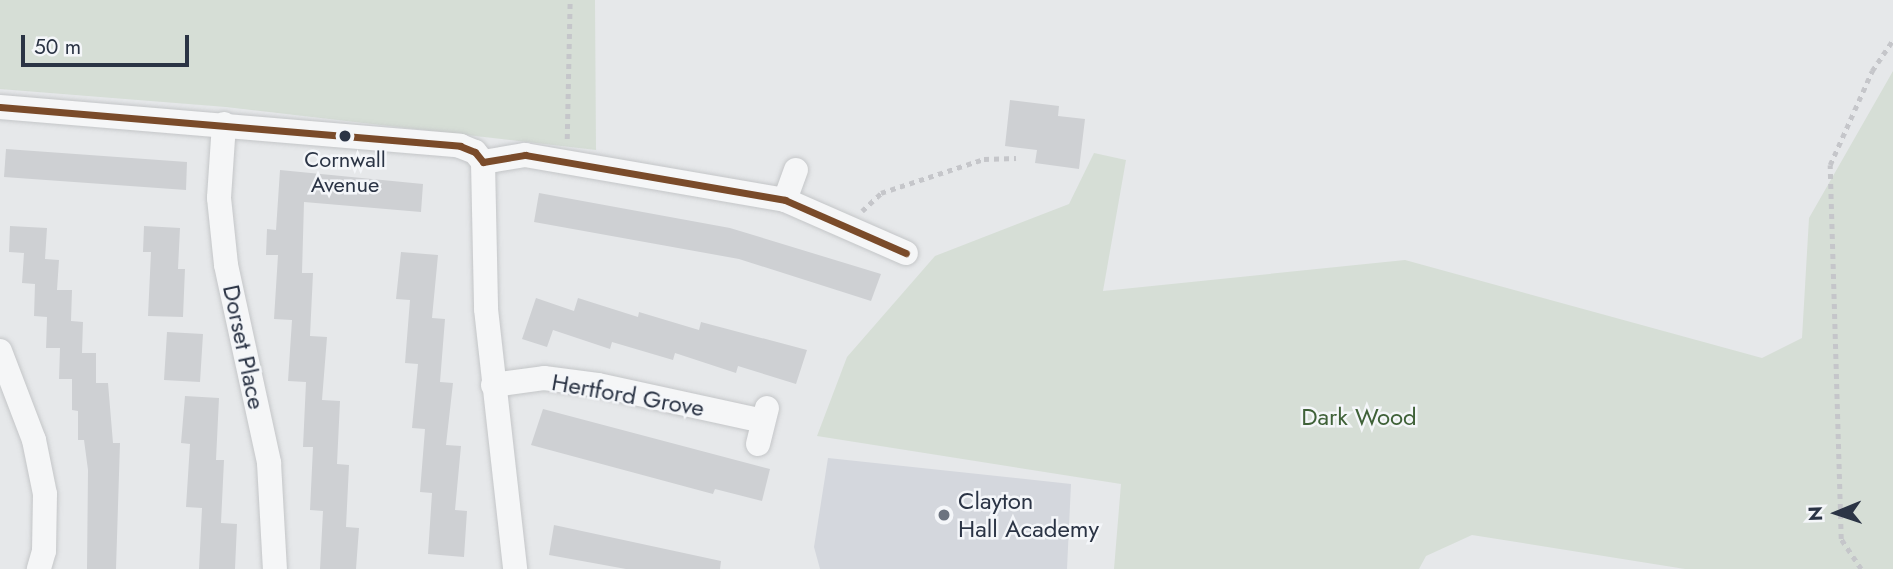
<!DOCTYPE html>
<html>
<head>
<meta charset="utf-8">
<style>
	body { margin:0 }
	#map { position:relative; width:1893px; height:569px; overflow:hidden; background:#e6e8ea; font-family:Jost,sans-serif }
	div>[style] { position:absolute }
	[style*='--x'] { left:calc(var(--x)*1px); top:calc(var(--y)*1px); width:calc(var(--w)*1px); rotate:calc(var(--a)*1deg) }
	.built>* { inset:0; background:#d4d7dd }
	.green>* { inset:0; background:#d6ded6 }
	.building>* { inset:0; background:#ced0d3 }
	.path>* { height:4.5px; margin-top:-2.25px; transform-origin:0; background:repeating-linear-gradient(90deg,#c5c6ca 0 5px,transparent 0 10px) }
	.roads { filter:drop-shadow(0 0 2px #c4c6c8) drop-shadow(0 0 2px #c4c6c8) }
	.street>* { height:24px; margin:-12px; padding:0 12px; transform-origin:12px; border-radius:12px; background:#f5f6f7 }
	.bus-1>* { height:7px; margin:-3.5px; padding:0 3.5px; transform-origin:3.5px; border-radius:3.5px; background:#7a4b2a }
	.dots>* { width:19px; height:19px; translate:-50% -50%; box-sizing:border-box; border:4px solid #f4f6f9; border-radius:50% }
	span { translate:-50% -50%; white-space:nowrap; text-align:center; line-height:1.15; -webkit-text-stroke:5px #f4f6f9; paint-order:stroke }
	.bus-label { font-size:22px; color:#2b3445 }
	.street-label { font-size:24px; color:#2b3445 }
	.park-label { font-size:24px; color:#3f6138 }
	.poi-label { font-size:24px; color:#2b3445 }
	.left { translate:0 -50%; text-align:left }
	.north { position:absolute; left:1802px; top:478px; width:70px; height:70px; -webkit-text-stroke:5px #f4f6f9; paint-order:stroke; rotate:268deg; font-size:19px; font-weight:700; line-height:28px; text-align:center; color:#2b3445 }
	.north::after { content:''; display:block; margin:auto; width:24px; height:32px; background:#2b3445; clip-path:polygon(50% 0,100% 100%,50% 72%,0 100%) }
	.scale { position:absolute; left:21px; top:35px; width:168px; height:32px; box-sizing:border-box; border:4px solid #2b3445; border-top:0; padding-left:9px; font-size:21px; line-height:24px; white-space:nowrap; color:#2b3445; -webkit-text-stroke:5px #f4f6f9; paint-order:stroke }
</style>
</head>
<body>
<div id="map">
	<div class="built">
		<div style="clip-path:polygon(828px 458px,1071px 484px,1067px 569px,820px 569px,814px 547px)"></div>
	</div>
	<div class="green">
		<div style="clip-path:polygon(0 0,595px 0,596px 150px,226px 107px,0 89px)"></div>
		<div style="clip-path:polygon(1893px 71px,1893px 569px,1685px 569px,1472px 535px,1426px 556px,1419px 569px,1114px 569px,1121px 484px,817px 436px,847px 357px,935px 256px,1069px 204px,1094px 153px,1126px 160px,1103px 291px,1405px 260px,1762px 358px,1802px 338px,1809px 218px)"></div>
	</div>
	<div class="building">
		<div style="clip-path:polygon(1010px 100px,1059px 106px,1058px 116px,1085px 119px,1079px 169px,1035px 163px,1037px 150px,1005px 146px)"></div>
		<div style="clip-path:polygon(6px 149px,187px 162px,186px 190px,4px 177px)"></div>
		<div style="clip-path:polygon(280px 170px,423px 184px,421px 212px,304px 202px,302px 273px,313px 273px,310px 336px,327px 337px,322px 400px,340px 401px,337px 464px,349px 465px,346px 527px,359px 528px,356px 569px,320px 569px,323px 511px,310px 510px,313px 447px,303px 447px,306px 382px,288px 381px,292px 320px,274px 319px,278px 255px,266px 255px,267px 229px,276px 230px)"></div>
		<div style="clip-path:polygon(539px 193px,730px 228px,881px 274px,871px 301px,739px 259px,534px 222px)"></div>
		<div style="clip-path:polygon(10px 226px,47px 228px,45px 259px,59px 260px,57px 290px,72px 290px,71px 321px,83px 322px,82px 353px,96px 353px,96px 383px,108px 383px,113px 443px,120px 443px,116px 569px,87px 569px,88px 470px,84px 440px,78px 440px,78px 411px,72px 410px,72px 379px,59px 379px,60px 348px,46px 348px,47px 317px,34px 316px,35px 284px,22px 283px,24px 253px,9px 252px)"></div>
		<div style="clip-path:polygon(144px 226px,180px 228px,178px 269px,185px 269px,183px 317px,148px 316px,151px 252px,143px 252px)"></div>
		<div style="clip-path:polygon(401px 252px,438px 255px,432px 318px,445px 319px,440px 382px,453px 383px,446px 445px,461px 446px,455px 510px,467px 511px,464px 557px,428px 554px,432px 493px,420px 492px,425px 429px,412px 428px,418px 364px,405px 363px,410px 300px,396px 299px)"></div>
		<div style="clip-path:polygon(536px 298px,574px 311px,578px 298px,638px 317px,639px 312px,699px 330px,701px 322px,807px 350px,796px 384px,738px 366px,736px 373px,675px 353px,673px 360px,612px 342px,610px 349px,553px 330px,547px 347px,522px 339px)"></div>
		<div style="clip-path:polygon(167px 332px,203px 334px,200px 382px,164px 380px)"></div>
		<div style="clip-path:polygon(185px 396px,219px 398px,216px 460px,224px 460px,221px 523px,237px 524px,235px 569px,199px 569px,202px 508px,186px 507px,190px 444px,181px 443px)"></div>
		<div style="clip-path:polygon(543px 409px,770px 469px,762px 501px,715px 489px,713px 494px,531px 445px)"></div>
		<div style="clip-path:polygon(554px 525px,721px 561px,720px 569px,626px 569px,549px 555px)"></div>
	</div>
	<div class="path">
		<div style="--x:567;--y:139;--w:139;--a:-88.8"></div>
		<div style="--x:862;--y:211;--w:26;--a:-43"></div>
		<div style="--x:881;--y:193;--w:108;--a:-18.3"></div>
		<div style="--x:984;--y:159;--w:32;--a:-2"></div>
		<div style="--x:1861;--y:569;--w:36;--a:-124"></div>
		<div style="--x:1841;--y:539;--w:374;--a:-91.7"></div>
		<div style="--x:1830;--y:165;--w:103;--a:-65.9"></div>
		<div style="--x:1872;--y:71;--w:37;--a:-56"></div>
	</div>
	<div class="roads">
		<div class="street">
			<div style="--x:0;--y:107;--w:462;--a:4.8"></div>
			<div style="--x:460;--y:146;--w:16;--a:22"></div>
			<div style="--x:475;--y:152;--w:13;--a:51"></div>
			<div style="--x:483;--y:162;--w:43;--a:-9.5"></div>
			<div style="--x:525;--y:155;--w:264;--a:9.8"></div>
			<div style="--x:785;--y:200;--w:132;--a:23.7"></div>
			<div style="--x:224;--y:124;--w:74;--a:93.9"></div>
			<div style="--x:219;--y:198;--w:67;--a:84"></div>
			<div style="--x:226;--y:265;--w:203;--a:77.7"></div>
			<div style="--x:269;--y:463;--w:106;--a:86.8"></div>
			<div style="--x:483;--y:162;--w:147;--a:88.8"></div>
			<div style="--x:486;--y:309;--w:262;--a:83.6"></div>
			<div style="--x:785;--y:200;--w:32;--a:-70"></div>
			<div style="--x:0;--y:351;--w:95;--a:69.1"></div>
			<div style="--x:34;--y:440;--w:55;--a:78.5"></div>
			<div style="--x:45;--y:494;--w:57;--a:91"></div>
			<div style="--x:44;--y:551;--w:19;--a:106"></div>
			<div style="--x:493;--y:385;--w:51;--a:-7.8"></div>
			<div style="--x:544;--y:378;--w:54;--a:7.4"></div>
			<div style="--x:598;--y:385;--w:169;--a:12.3"></div>
			<div style="--x:758;--y:444;--w:37;--a:-76"></div>
		</div>
	</div>
	<div class="bus-1">
		<div style="--x:0;--y:107;--w:462;--a:4.8"></div>
		<div style="--x:460;--y:146;--w:16;--a:22"></div>
		<div style="--x:475;--y:152;--w:13;--a:51"></div>
		<div style="--x:483;--y:162;--w:43;--a:-9.5"></div>
		<div style="--x:525;--y:155;--w:264;--a:9.8"></div>
		<div style="--x:785;--y:200;--w:132;--a:23.7"></div>
	</div>
	<div class="dots">
		<div style="left:345px;top:136px;background:#2b3445"></div>
		<div style="left:944px;top:515px;background:#6c737f"></div>
	</div>
	<div class="bus-label">
		<span style="left:345px;top:172px">Cornwall<br>Avenue</span>
	</div>
	<div class="street-label">
		<span style="left:244px;top:347px;rotate:78deg">Dorset Place</span>
		<span style="left:628px;top:395px;rotate:10deg">Hertford Grove</span>
	</div>
	<div class="park-label">
		<span style="left:1359px;top:417px">Dark Wood</span>
	</div>
	<div class="poi-label">
		<span class="left" style="left:958px;top:515px">Clayton<br>Hall Academy</span>
	</div>
	<div class="north">N</div>
	<div class="scale">50 m</div>
</div>
</body>
</html>
